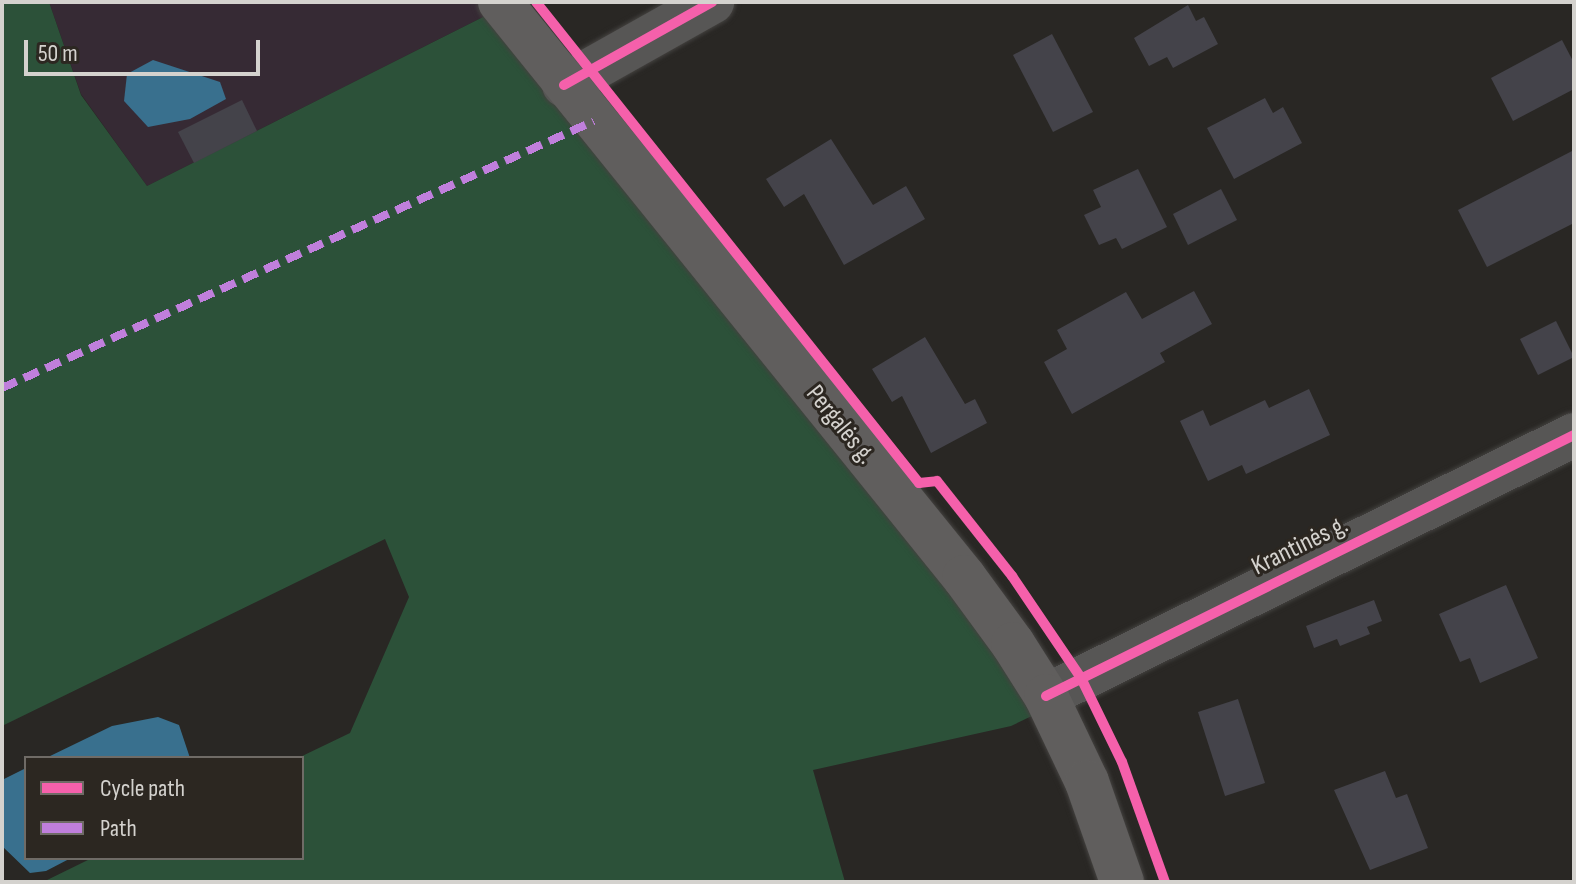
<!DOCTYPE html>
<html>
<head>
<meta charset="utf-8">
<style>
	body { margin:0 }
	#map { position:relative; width:1576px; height:884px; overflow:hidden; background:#292724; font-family:"Sofia Sans Condensed",sans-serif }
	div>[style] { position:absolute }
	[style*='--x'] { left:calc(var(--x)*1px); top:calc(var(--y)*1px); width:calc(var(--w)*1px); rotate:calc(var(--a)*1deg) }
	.commercial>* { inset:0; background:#362a34 }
	.green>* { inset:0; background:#2c5139 }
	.water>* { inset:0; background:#39708e }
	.building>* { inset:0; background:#44434a }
	.roads { filter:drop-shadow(0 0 2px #444240) drop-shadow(0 0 2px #444240) }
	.minor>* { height:44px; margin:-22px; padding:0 22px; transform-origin:22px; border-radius:22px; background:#575655 }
	.major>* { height:44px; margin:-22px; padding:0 22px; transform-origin:22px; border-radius:22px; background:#605e5d }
	.quiet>* { height:8px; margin-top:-4px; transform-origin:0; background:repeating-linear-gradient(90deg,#c07fdc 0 16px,transparent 0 24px) }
	.cycleway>* { height:10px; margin:-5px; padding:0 5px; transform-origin:5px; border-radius:5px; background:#f560ab }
	span { translate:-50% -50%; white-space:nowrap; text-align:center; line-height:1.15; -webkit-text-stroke:6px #2c2721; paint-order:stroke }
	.street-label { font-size:26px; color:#d4d2ce }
	.frame { position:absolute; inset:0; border:4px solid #d4d2ce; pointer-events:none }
	.legend { position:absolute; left:24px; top:756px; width:280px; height:104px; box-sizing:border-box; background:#2c2721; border:2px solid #6f6b66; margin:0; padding:10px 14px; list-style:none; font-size:24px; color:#d4d2ce }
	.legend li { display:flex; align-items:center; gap:16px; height:40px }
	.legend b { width:40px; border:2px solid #6f6b66 }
	.scale { position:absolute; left:24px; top:40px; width:236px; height:36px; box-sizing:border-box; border:4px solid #d4d2ce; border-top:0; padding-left:10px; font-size:24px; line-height:28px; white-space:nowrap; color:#d4d2ce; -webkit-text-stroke:6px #2c2721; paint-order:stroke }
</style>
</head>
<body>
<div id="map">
	<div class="commercial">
		<div style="clip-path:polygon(49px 2px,477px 2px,487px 15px,147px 186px,81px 94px)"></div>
	</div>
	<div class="green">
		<div style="clip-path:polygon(2px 2px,49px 2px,81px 95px,147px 186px,487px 15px,960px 603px,1034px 715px,1011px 726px,813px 770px,845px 882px,43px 882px,92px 858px,302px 858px,302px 758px,298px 758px,350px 733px,409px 597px,385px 539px,2px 726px)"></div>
	</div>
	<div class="water">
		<div style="clip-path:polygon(153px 60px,220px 82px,226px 99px,190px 119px,148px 127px,124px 101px,127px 74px)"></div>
		<div style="clip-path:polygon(158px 717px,179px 725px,190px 758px,46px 758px,112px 726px)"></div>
		<div style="clip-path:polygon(26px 768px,26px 858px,71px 858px,46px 871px,30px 873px,2px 846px,2px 780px)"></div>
	</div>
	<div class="building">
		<div style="clip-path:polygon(1188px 5px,1196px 21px,1204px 17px,1218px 44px,1173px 68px,1167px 57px,1149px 66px,1134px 38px)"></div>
		<div style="clip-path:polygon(1052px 34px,1093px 112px,1053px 132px,1013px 55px)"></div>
		<div style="clip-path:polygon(1562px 40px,1574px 63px,1574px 89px,1513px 121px,1491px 78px)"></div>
		<div style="clip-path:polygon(1265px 98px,1273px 113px,1283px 107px,1302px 143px,1234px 179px,1207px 128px)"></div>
		<div style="clip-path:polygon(242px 100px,257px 131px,194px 163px,178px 132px)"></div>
		<div style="clip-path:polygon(831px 139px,873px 205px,906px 186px,925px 219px,844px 265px,804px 194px,784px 207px,766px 179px)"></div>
		<div style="clip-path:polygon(1574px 150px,1574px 223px,1487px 267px,1458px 210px)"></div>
		<div style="clip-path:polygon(1138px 169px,1167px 227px,1122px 249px,1116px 238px,1099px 245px,1084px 215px,1101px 207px,1093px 190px)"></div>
		<div style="clip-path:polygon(1221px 189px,1237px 220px,1188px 245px,1173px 214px)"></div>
		<div style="clip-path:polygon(1194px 291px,1212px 324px,1160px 353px,1165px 362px,1072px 414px,1044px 362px,1067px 349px,1057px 330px,1126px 292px,1142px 319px)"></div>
		<div style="clip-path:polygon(1556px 321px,1574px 357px,1538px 375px,1520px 339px)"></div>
		<div style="clip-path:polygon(925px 337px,965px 404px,975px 399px,987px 423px,931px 453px,902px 396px,892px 402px,872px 369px)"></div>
		<div style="clip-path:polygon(1309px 389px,1330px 435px,1246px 474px,1242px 465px,1208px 481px,1180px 421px,1203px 410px,1210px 426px,1265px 400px,1269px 408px)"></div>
		<div style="clip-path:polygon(1506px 585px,1538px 658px,1480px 683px,1470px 658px,1460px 662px,1439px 614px)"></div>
		<div style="clip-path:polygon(1374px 600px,1382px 621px,1367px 627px,1370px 634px,1340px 646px,1337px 639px,1314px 648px,1306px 626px)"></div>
		<div style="clip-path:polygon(1238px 699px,1265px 783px,1225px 796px,1198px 712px)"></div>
		<div style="clip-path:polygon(1385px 771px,1396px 798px,1407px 794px,1428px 848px,1370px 870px,1334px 790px)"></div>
	</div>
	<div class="roads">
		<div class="minor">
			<div style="--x:564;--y:85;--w:170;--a:-29.3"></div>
			<div style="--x:1046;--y:696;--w:589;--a:-26.3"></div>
		</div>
		<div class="major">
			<div style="--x:500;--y:2;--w:739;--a:51.1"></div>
			<div style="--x:964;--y:577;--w:83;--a:53.8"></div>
			<div style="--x:1013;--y:644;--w:62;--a:57.6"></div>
			<div style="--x:1046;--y:696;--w:95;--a:64.5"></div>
			<div style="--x:1087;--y:782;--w:106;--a:70.7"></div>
		</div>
	</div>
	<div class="quiet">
		<div style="--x:2;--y:388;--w:649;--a:-24.28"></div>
	</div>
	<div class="cycleway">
		<div style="--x:536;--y:2;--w:615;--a:51.47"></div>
		<div style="--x:919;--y:483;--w:18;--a:-6"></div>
		<div style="--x:937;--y:481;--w:121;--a:51.7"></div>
		<div style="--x:1012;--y:576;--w:123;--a:55.9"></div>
		<div style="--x:1081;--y:678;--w:93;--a:64"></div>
		<div style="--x:1122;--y:762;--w:127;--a:70.3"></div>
		<div style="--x:564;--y:85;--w:170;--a:-29.3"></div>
		<div style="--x:1046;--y:696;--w:589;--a:-26.3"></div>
	</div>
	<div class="street-label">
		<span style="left:840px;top:425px;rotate:51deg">Pergalės g.</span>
		<span style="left:1300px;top:546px;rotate:-26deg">Krantinės g.</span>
	</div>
	<div class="frame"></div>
	<ul class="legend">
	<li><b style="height:10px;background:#f560ab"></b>Cycle path</li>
	<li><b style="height:10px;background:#c07fdc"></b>Path</li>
	</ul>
	<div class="scale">50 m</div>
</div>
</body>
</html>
